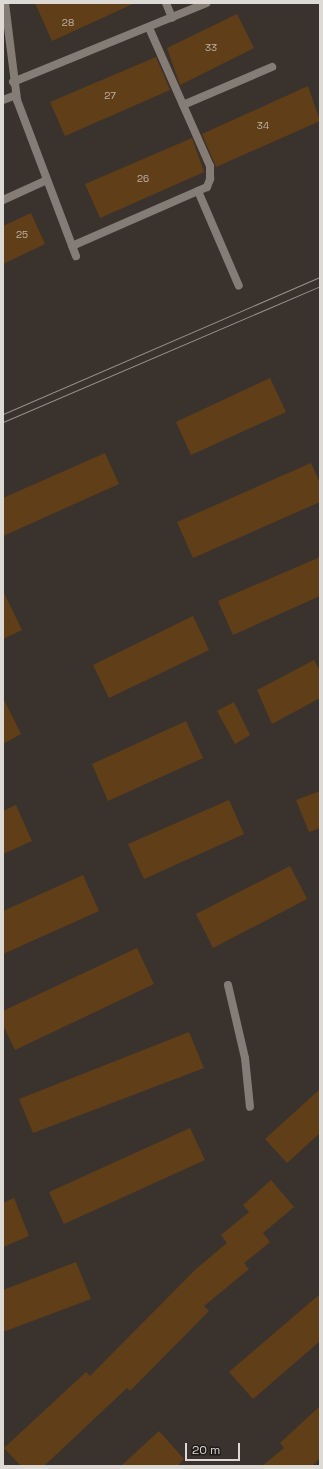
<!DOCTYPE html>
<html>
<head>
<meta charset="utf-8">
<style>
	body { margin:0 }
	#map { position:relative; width:323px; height:1469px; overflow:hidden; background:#3a332d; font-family:"Space Grotesk",sans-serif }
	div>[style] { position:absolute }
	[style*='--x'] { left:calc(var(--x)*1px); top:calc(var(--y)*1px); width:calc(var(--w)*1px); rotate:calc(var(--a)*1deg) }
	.building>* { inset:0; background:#603e18 }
	.service>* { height:8px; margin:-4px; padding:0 4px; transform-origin:4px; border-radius:4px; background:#857d75 }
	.tram>* { height:1px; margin:-0.5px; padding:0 0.5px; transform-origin:0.5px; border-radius:0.5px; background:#95908b }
	span { translate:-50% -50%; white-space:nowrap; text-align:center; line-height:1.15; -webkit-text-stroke:3px #1f1c19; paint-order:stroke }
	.number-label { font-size:10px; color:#beb2a6 }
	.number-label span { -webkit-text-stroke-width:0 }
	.frame { position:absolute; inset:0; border:4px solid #ddd9d5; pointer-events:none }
	.scale { position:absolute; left:185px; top:1443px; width:55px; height:18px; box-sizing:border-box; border:2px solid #ddd9d5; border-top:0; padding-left:5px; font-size:12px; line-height:14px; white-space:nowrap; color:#ddd9d5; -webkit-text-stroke:3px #1f1c19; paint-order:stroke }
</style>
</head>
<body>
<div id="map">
	<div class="building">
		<div style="clip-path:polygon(35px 3px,135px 3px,52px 41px)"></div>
		<div style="clip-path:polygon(237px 14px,254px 48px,180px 85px,167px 48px)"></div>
		<div style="clip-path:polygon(156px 57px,170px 90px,65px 136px,50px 102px)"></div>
		<div style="clip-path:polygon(308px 86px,320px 121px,216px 167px,202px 134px)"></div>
		<div style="clip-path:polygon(192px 138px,204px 172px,100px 218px,85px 184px)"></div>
		<div style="clip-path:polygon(31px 213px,45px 244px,3px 264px,3px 226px)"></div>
		<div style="clip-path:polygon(270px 378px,286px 412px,191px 455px,176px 422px)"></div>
		<div style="clip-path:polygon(105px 453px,119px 484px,3px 536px,3px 498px)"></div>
		<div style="clip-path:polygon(311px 463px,320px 483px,320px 502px,193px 558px,177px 522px)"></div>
		<div style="clip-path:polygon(320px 557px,320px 596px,233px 635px,218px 601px)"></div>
		<div style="clip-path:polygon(3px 591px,22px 630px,3px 639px)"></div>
		<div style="clip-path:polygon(193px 616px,209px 650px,109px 698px,93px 665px)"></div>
		<div style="clip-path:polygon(314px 660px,320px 671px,320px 698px,272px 724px,257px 690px)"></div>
		<div style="clip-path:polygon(3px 698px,21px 734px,3px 744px)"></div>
		<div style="clip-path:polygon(234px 702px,250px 735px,235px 744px,217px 711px)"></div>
		<div style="clip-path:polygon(186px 721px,203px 758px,108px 801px,92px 764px)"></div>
		<div style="clip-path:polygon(320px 791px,320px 828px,309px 832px,296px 800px)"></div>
		<div style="clip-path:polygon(229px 800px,244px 834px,144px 879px,128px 844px)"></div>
		<div style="clip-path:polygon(16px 805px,32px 841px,3px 854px,3px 811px)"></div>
		<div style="clip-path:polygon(290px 866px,307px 899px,213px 948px,196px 914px)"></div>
		<div style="clip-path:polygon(83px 875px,99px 911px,3px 954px,3px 911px)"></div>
		<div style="clip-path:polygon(137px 948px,154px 984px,15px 1050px,3px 1025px,3px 1011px)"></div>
		<div style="clip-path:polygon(189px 1032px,204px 1068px,33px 1133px,19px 1099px)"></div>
		<div style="clip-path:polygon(320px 1089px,320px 1133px,287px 1163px,265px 1139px)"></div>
		<div style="clip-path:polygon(190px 1128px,205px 1160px,64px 1224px,49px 1192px)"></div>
		<div style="clip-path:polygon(271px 1180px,294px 1207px,263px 1233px,270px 1242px,244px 1263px,249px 1269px,204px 1306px,209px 1311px,130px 1391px,127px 1388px,44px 1466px,21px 1466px,4px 1448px,86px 1372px,90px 1376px,196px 1269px,227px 1243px,221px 1235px,249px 1212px,243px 1205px)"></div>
		<div style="clip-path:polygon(14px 1198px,29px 1236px,3px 1247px,3px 1203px)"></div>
		<div style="clip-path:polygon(76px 1262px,91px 1299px,3px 1332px,3px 1290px)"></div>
		<div style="clip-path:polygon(320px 1294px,320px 1341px,253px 1399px,229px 1372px)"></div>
		<div style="clip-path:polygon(320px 1406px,320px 1458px,312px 1466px,262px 1466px,284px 1448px,280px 1443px)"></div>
		<div style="clip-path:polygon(159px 1431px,184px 1459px,177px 1466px,121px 1466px)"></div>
	</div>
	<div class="service">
		<div style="--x:5;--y:3;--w:98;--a:82.9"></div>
		<div style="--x:17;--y:100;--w:167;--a:69.3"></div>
		<div style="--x:166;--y:3;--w:16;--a:68"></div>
		<div style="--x:13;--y:82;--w:209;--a:-22.2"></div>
		<div style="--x:3;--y:100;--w:14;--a:-21"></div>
		<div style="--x:183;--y:105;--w:97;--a:-23.1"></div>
		<div style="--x:198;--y:191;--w:103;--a:66.7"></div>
		<div style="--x:3;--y:200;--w:48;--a:-24.4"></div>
		<div style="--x:72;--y:246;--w:147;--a:-23.6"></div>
		<div style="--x:207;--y:187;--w:9;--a:-69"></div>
		<div style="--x:210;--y:179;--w:13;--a:-90"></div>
		<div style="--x:210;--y:166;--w:151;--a:-113.8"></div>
		<div style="--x:228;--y:985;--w:75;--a:76.9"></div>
		<div style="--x:245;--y:1058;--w:49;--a:84.2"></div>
	</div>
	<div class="tram">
		<div style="--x:3;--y:414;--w:345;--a:-23.4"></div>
		<div style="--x:3;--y:422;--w:345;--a:-23.2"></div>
	</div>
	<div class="number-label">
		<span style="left:68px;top:23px">28</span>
		<span style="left:211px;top:48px">33</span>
		<span style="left:110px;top:96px">27</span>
		<span style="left:263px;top:126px">34</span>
		<span style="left:143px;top:179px">26</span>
		<span style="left:22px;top:235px">25</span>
	</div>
	<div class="frame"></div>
	<div class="scale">20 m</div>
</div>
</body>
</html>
